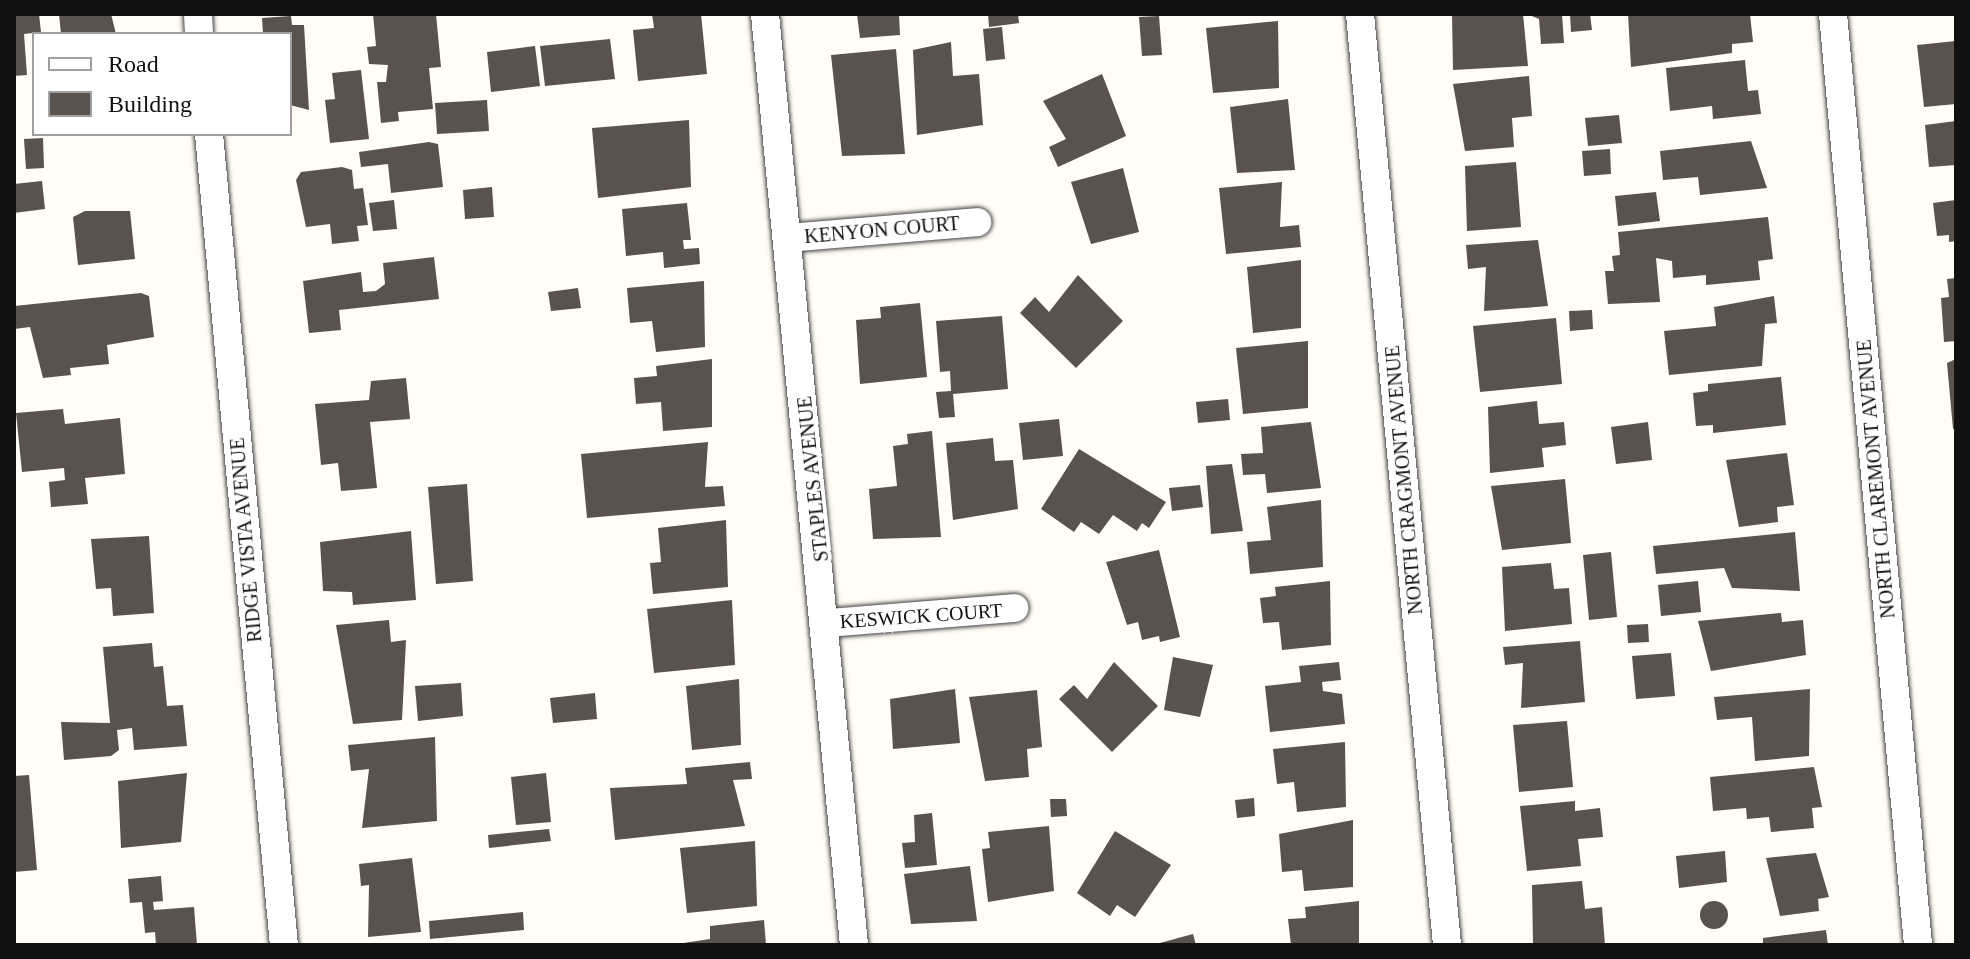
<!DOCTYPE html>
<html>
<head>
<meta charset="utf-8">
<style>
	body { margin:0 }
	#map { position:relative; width:1970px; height:959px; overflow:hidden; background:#fffdf5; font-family:"Times New Roman",serif }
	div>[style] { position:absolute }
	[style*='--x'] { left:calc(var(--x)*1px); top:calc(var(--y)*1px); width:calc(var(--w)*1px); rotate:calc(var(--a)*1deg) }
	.building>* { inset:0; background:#5a524d }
	.round { border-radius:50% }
	.roads { filter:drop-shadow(0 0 2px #444) drop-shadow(0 0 2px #444) }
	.street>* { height:28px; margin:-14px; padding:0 14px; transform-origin:14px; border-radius:14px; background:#fff }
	span { translate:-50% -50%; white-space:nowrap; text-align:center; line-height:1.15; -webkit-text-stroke:8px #fff; paint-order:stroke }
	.street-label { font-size:20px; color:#111 }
	.frame { position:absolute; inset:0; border:16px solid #111; pointer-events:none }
	.legend { position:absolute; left:32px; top:32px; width:260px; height:104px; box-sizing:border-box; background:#fff; border:2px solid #a0a0a0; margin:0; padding:10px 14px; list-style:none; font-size:24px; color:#111 }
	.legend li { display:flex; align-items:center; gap:16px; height:40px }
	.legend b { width:40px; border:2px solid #a0a0a0 }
</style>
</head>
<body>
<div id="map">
	<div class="building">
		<div style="clip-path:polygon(14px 14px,39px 14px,41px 32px,24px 34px,27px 75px,14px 76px)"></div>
		<div style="clip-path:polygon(59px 14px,111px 14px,116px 34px,61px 34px)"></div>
		<div style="clip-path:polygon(373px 14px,436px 14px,441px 67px,429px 68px,433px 109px,398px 112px,399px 121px,381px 123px,377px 82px,386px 82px,388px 65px,369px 64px,367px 47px,376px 46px)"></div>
		<div style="clip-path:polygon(652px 14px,701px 14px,707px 74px,638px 81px,633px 30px,654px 28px)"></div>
		<div style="clip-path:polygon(857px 14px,899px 14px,900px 35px,860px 38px)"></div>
		<div style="clip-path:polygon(988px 14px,1018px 14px,1019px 23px,989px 27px)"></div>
		<div style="clip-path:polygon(1452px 14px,1523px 14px,1528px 66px,1453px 70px)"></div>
		<div style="clip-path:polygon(1527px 14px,1562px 14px,1564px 43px,1541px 44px,1539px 19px)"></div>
		<div style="clip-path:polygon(1570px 14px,1590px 14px,1592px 30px,1571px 32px)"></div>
		<div style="clip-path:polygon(1628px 14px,1750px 14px,1753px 42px,1732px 44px,1732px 53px,1631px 67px)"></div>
		<div style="clip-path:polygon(291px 16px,292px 25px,304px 25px,309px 110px,290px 105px,290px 34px,263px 34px,262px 18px)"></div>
		<div style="clip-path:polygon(1159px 16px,1162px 55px,1142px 56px,1139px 17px)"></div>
		<div style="clip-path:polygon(1278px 21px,1279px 88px,1213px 93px,1206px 28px)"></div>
		<div style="clip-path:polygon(1002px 27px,1005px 59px,986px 61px,983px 29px)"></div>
		<div style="clip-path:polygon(610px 39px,615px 79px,545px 86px,540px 46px)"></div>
		<div style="clip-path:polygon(1956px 41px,1956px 104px,1924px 107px,1917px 45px)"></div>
		<div style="clip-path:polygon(951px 42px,953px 76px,979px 74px,983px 125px,917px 135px,913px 50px)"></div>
		<div style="clip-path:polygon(535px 46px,540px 86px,491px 92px,487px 52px)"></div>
		<div style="clip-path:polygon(896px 49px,905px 154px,842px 156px,831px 55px)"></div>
		<div style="clip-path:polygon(1745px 60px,1748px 91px,1758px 90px,1761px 114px,1713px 119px,1712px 106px,1670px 111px,1666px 68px)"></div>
		<div style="clip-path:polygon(361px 70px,369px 139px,330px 143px,325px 100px,335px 99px,332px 73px)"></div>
		<div style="clip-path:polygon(1102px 74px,1126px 136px,1058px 167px,1049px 147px,1066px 139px,1043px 101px)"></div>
		<div style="clip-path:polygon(1529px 76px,1532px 116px,1512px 118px,1514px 147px,1465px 151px,1453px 84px)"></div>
		<div style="clip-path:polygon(1288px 99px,1295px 170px,1237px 173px,1230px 107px)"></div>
		<div style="clip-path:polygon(487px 100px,489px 131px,437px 134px,435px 103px)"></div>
		<div style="clip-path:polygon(1619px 115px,1622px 143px,1588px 146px,1585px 118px)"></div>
		<div style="clip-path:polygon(689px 120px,691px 187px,598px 198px,592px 128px)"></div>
		<div style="clip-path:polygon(1956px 121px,1956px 165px,1929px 167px,1925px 125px)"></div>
		<div style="clip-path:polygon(43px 138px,44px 168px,26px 169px,24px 139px)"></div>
		<div style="clip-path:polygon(1751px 141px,1767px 188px,1700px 195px,1698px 177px,1663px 180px,1660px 151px)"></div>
		<div style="clip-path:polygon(429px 142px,438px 144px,443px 187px,391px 193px,388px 164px,361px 167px,359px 152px)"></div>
		<div style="clip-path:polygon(1610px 149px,1611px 174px,1584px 176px,1582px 151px)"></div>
		<div style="clip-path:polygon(1516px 162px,1521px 227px,1467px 231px,1465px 166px)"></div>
		<div style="clip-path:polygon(342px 167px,352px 170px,354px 189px,363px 188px,368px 225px,357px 226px,359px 241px,332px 244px,330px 224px,306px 227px,296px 180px,301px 172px)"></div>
		<div style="clip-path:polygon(1123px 168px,1139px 232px,1091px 244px,1071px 182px)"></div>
		<div style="clip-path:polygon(42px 181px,45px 209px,14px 213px,14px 184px)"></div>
		<div style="clip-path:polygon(1282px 182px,1280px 227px,1299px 225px,1301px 247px,1226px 254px,1219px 188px)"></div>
		<div style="clip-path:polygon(492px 187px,494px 217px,465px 219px,463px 190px)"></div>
		<div style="clip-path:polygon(1656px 192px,1660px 221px,1618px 226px,1615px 196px)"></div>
		<div style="clip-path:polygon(394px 200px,397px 229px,373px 231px,369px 203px)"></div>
		<div style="clip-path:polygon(1956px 200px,1956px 241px,1949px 242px,1949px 235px,1937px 236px,1933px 203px)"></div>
		<div style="clip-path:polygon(687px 203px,691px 240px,683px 240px,684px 249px,699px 248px,700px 264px,664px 268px,663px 252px,626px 256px,622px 209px)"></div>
		<div style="clip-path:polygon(85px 211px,130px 211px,135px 259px,78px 265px,73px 217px)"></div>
		<div style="clip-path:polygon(1768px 217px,1773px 259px,1758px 261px,1760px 280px,1706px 285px,1706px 275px,1673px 278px,1672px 261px,1656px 258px,1660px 302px,1608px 304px,1605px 271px,1614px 271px,1612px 256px,1620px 255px,1618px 232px)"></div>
		<div style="clip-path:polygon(1538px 240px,1548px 306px,1484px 311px,1486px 267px,1468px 269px,1466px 245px)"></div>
		<div style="clip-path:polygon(434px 257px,439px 299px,339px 310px,341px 330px,309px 333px,303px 281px,361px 272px,363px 292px,376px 291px,385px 284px,383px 263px)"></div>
		<div style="clip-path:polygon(1301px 260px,1301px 328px,1253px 333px,1247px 267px)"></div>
		<div style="clip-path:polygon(1078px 275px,1123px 321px,1076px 368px,1020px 313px,1035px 297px,1049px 312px)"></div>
		<div style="clip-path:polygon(1956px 278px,1956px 341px,1944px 342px,1941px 298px,1949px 297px,1947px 279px)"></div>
		<div style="clip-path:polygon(704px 281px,705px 347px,656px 352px,652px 321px,630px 323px,627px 288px)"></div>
		<div style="clip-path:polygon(578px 288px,581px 308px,551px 311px,548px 292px)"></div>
		<div style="clip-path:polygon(141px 293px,149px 296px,154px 337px,107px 345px,109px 364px,70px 368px,71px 375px,43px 378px,30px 327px,14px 329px,14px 306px)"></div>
		<div style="clip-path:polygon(1774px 296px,1777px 323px,1765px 324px,1762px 366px,1669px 375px,1664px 331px,1716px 326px,1714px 307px)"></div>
		<div style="clip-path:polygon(920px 303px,927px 377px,860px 384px,856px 320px,881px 318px,880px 307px)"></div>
		<div style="clip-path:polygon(1592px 310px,1593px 329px,1570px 331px,1569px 311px)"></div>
		<div style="clip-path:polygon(1002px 316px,1008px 389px,953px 394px,955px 417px,939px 418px,936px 392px,951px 391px,950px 371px,940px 372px,936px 321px)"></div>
		<div style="clip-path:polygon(1556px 318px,1562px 384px,1480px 392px,1473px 326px)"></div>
		<div style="clip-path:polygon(1308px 341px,1308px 408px,1243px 414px,1236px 348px)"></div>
		<div style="clip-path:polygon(712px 359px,712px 427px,663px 431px,661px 402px,636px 404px,634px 378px,657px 376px,656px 366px)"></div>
		<div style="clip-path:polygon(1956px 359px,1956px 429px,1953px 429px,1947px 363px)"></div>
		<div style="clip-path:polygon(1781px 377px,1786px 425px,1713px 433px,1713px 425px,1696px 426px,1693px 393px,1708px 391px,1708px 384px)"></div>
		<div style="clip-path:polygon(406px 378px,410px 419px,370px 422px,377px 488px,341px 491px,338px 463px,321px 465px,315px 404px,369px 400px,371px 381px)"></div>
		<div style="clip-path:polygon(1228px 399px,1230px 420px,1198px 423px,1196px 402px)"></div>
		<div style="clip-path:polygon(1537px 401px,1539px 424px,1564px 422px,1566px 445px,1542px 448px,1544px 467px,1490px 473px,1488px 407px)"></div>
		<div style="clip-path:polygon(63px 409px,65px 424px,120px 418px,125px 474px,85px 478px,88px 504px,51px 507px,49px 482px,65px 480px,64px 468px,22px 472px,16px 413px)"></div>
		<div style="clip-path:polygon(1059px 419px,1063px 456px,1023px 460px,1019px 423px)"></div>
		<div style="clip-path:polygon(1311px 422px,1321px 488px,1267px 493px,1265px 474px,1243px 475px,1241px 454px,1263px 453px,1261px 427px)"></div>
		<div style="clip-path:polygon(1648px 422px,1652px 460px,1616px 464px,1611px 427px)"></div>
		<div style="clip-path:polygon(932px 431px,941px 537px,873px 539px,869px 489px,897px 486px,893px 446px,908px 444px,907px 434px)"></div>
		<div style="clip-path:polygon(993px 438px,995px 461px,1013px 460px,1018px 509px,953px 520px,946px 443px)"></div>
		<div style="clip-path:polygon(708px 442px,705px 487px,723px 486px,725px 506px,587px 518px,581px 454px)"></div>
		<div style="clip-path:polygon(1079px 449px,1166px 502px,1149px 528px,1142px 523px,1137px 531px,1113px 515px,1099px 534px,1081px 522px,1074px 532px,1041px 509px)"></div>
		<div style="clip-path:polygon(1787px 453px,1794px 505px,1777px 507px,1778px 522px,1739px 527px,1726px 460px)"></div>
		<div style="clip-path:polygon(1232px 464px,1243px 531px,1211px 534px,1206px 466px)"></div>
		<div style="clip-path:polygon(1565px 479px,1571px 543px,1502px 550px,1491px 486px)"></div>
		<div style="clip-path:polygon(467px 484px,473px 581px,436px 584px,428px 487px)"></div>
		<div style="clip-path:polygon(1200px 485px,1203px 507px,1172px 511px,1169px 488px)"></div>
		<div style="clip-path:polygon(1321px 500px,1323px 567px,1250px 574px,1247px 542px,1271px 540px,1267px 507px)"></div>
		<div style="clip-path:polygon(726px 520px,728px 587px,653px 594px,650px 563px,661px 562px,658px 528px)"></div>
		<div style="clip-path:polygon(411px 531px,416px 600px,353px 605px,352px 592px,323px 591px,320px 542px)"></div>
		<div style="clip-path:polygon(1795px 532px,1800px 591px,1732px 588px,1724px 568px,1656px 574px,1653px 546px)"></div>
		<div style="clip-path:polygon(149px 536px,154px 613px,113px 616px,111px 588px,96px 589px,91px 539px)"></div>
		<div style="clip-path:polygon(1159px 550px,1180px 637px,1160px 642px,1159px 636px,1142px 640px,1138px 622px,1127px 625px,1106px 562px)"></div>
		<div style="clip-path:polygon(1611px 552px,1617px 617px,1589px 620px,1583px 555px)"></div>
		<div style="clip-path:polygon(1551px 563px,1554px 589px,1569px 588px,1572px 624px,1505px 631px,1502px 567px)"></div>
		<div style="clip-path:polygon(1330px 581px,1331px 645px,1282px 650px,1279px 622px,1263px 623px,1260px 598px,1276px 596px,1275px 587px)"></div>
		<div style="clip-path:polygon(1698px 581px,1701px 612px,1661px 616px,1658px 585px)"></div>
		<div style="clip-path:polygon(732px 600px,735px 665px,654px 673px,647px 609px)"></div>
		<div style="clip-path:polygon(1781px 613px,1782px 622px,1803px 620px,1806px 655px,1711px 671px,1698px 621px)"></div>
		<div style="clip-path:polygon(389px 620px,391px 642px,406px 640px,402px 720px,353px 724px,336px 625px)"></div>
		<div style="clip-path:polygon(1648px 624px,1649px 642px,1628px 643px,1627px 625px)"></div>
		<div style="clip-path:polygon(1580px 641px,1585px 702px,1521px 708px,1523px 663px,1505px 665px,1503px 647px)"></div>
		<div style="clip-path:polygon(152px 643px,154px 667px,163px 666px,167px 706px,183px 705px,187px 746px,134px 750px,132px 728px,117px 730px,119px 750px,111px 756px,64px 760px,61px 722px,110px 723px,103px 647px)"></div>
		<div style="clip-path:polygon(1671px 653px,1675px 696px,1636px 699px,1632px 656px)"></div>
		<div style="clip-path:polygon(1173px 657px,1213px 665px,1200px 717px,1164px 710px)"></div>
		<div style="clip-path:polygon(1114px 662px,1158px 706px,1112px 752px,1059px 699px,1074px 685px,1087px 699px)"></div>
		<div style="clip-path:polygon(1339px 662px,1341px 680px,1322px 682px,1323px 691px,1342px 694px,1345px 724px,1270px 732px,1265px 686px,1301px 682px,1299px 666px)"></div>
		<div style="clip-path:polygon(739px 679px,741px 745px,692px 750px,686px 686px)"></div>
		<div style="clip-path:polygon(461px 683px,463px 716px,418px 721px,415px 686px)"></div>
		<div style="clip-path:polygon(955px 689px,960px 743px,893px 749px,890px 699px)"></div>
		<div style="clip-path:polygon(1810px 689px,1809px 756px,1755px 761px,1752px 717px,1717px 720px,1714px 697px)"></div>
		<div style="clip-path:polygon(1037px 690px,1042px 747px,1027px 749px,1029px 777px,985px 781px,969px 697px)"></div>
		<div style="clip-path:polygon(595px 693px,597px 719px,553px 723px,550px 698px)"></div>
		<div style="clip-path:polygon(1567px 721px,1573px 787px,1519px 792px,1513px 725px)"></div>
		<div style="clip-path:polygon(435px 737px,437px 821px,362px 828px,369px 769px,351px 771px,348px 745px)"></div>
		<div style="clip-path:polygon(1345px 742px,1346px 807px,1297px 812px,1294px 782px,1277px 784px,1273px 749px)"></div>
		<div style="clip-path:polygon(750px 762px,752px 779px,733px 780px,745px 826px,615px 840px,610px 788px,687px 784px,685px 768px)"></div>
		<div style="clip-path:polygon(1814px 767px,1822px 807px,1812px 808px,1814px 828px,1771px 832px,1769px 817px,1747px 819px,1746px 808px,1713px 811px,1710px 777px)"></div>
		<div style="clip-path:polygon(187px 773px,181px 842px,121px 848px,118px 781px)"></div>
		<div style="clip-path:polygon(546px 773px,551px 822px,516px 825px,511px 777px)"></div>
		<div style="clip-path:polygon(29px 775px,37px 870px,14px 872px,14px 776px)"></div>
		<div style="clip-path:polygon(1254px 798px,1255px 816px,1237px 818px,1235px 800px)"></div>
		<div style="clip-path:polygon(1050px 799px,1066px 799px,1067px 816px,1051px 817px)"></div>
		<div style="clip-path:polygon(1575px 801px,1575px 811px,1600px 808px,1603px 837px,1578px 839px,1581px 866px,1527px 871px,1520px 806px)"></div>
		<div style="clip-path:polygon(932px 813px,937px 865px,905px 868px,902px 843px,915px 842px,914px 815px)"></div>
		<div style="clip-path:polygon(1353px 820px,1353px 887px,1304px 891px,1302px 870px,1282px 872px,1279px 834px)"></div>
		<div style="clip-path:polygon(1049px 826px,1054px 891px,988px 902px,982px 849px,990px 848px,988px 832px)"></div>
		<div style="clip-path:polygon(549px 829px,551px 841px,489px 848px,488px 835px)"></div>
		<div style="clip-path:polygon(1115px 831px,1171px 865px,1135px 917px,1117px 905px,1110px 916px,1077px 893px)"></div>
		<div style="clip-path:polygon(755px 841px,757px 906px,687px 913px,680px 848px)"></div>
		<div style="clip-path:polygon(1725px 851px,1727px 882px,1679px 888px,1676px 856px)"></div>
		<div style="clip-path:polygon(1816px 853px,1829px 897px,1818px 899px,1819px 911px,1780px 916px,1766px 858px)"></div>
		<div style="clip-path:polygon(412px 858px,421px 932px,368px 937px,369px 885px,361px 886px,359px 864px)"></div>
		<div style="clip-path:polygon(970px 866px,977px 921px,911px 924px,904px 874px)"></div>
		<div style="clip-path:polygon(161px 876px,163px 901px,153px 902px,154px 910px,194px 907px,197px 945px,156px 945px,155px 932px,145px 933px,142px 902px,130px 903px,128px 879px)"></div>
		<div style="clip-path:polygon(1582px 881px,1585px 909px,1602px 907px,1605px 945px,1533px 945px,1532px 885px)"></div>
		<div style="clip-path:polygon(1359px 901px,1359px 945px,1291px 945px,1288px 919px,1306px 918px,1305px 907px)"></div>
		<div class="round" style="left:1700px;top:901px;width:28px;height:28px"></div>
		<div style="clip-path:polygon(523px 912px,524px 930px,430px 939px,429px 921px)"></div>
		<div style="clip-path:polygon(764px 920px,766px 945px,670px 945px,710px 939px,710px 926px)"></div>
		<div style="clip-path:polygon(1826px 930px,1828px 945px,1763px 945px,1763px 938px)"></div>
		<div style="clip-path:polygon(1193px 934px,1196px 945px,1156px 945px,1156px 944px)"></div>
	</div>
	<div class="roads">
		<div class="street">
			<div style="--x:198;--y:14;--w:20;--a:87"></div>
			<div style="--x:765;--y:14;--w:935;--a:84.54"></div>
			<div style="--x:1360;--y:14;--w:935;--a:84.66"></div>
			<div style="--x:1833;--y:14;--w:935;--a:84.78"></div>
			<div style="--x:209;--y:134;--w:814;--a:84.72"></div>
			<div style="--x:788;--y:238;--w:190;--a:-4.8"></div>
			<div style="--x:828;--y:623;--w:187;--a:-4.6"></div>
		</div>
	</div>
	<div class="street-label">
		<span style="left:882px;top:230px;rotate:-5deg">KENYON COURT</span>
		<span style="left:813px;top:479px;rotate:-96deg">STAPLES AVENUE</span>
		<span style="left:1876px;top:479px;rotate:-95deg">NORTH CLAREMONT AVENUE</span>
		<span style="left:1404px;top:480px;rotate:-95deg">NORTH CRAGMONT AVENUE</span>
		<span style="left:246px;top:540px;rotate:-95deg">RIDGE VISTA AVENUE</span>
		<span style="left:921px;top:616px;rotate:-4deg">KESWICK COURT</span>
	</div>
	<div class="frame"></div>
	<ul class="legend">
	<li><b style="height:10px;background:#fff"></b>Road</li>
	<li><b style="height:22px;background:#5a524d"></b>Building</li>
	</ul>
</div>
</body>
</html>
